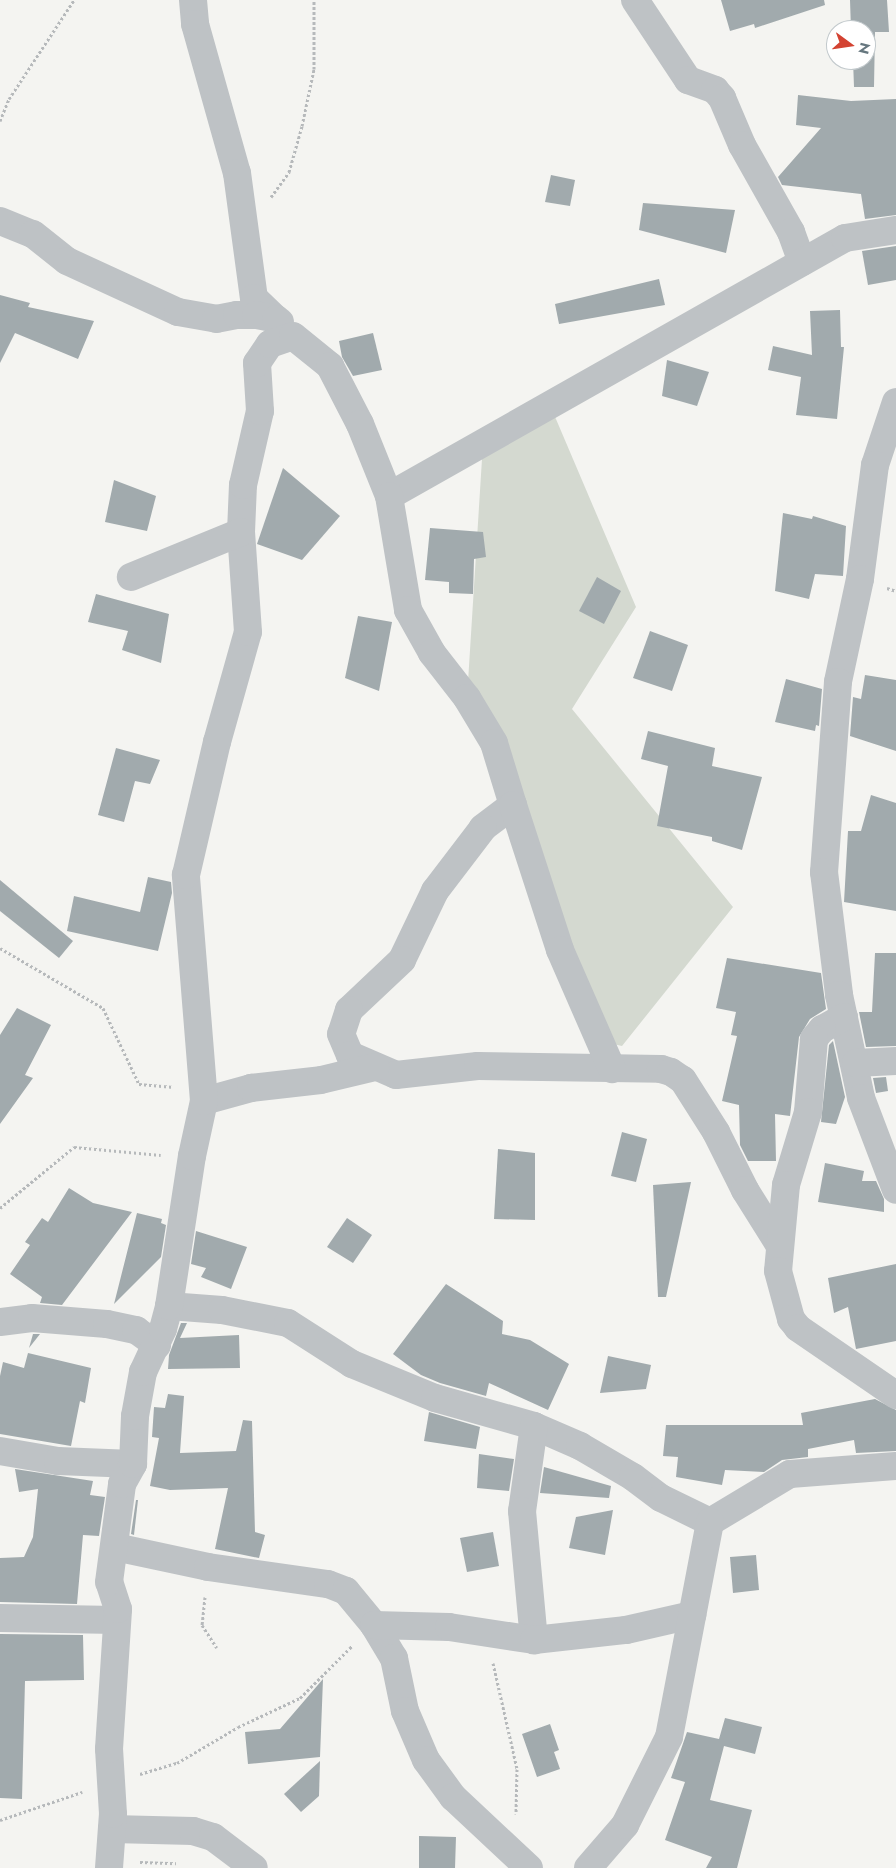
<!DOCTYPE html>
<html>
<head>
<meta charset="utf-8">
<style>
	body { margin:0 }
	#map { position:relative; width:896px; height:1868px; overflow:hidden; background:#f4f4f1; font-family:Jost,sans-serif }
	div>[style] { position:absolute }
	[style*='--x'] { left:calc(var(--x)*1px); top:calc(var(--y)*1px); width:calc(var(--w)*1px); rotate:calc(var(--a)*1deg) }
	.green>* { inset:0; background:#d4d9d0 }
	.building>* { inset:0; background:#a1aaad }
	.path>* { height:3px; margin-top:-1.5px; transform-origin:0; background:repeating-linear-gradient(90deg,#b6b9bb 0 2.5px,transparent 0 5px) }
	.street>* { height:28px; margin:-14px; padding:0 14px; transform-origin:14px; border-radius:14px; background:#bec2c5 }
	span { translate:-50% -50%; white-space:nowrap; text-align:center; line-height:1.15; -webkit-text-stroke:5px #fff; paint-order:stroke }
	.north { position:absolute; left:826px; top:20px; width:50px; height:50px; box-sizing:border-box; background:#fff; border:1px solid #c2c9cc; border-radius:50%; rotate:104deg; font-size:14px; font-weight:700; line-height:20px; text-align:center; color:#66777f }
	.north::after { content:''; display:block; margin:auto; width:18px; height:22px; background:#d34332; clip-path:polygon(50% 0,100% 100%,50% 72%,0 100%) }
</style>
</head>
<body>
<div id="map">
	<div class="green">
		<div style="clip-path:polygon(550px 405px,636px 607px,572px 709px,733px 907px,622px 1046px,600px 1041px,467px 698px,483px 443px)"></div>
	</div>
	<div class="building">
		<div style="clip-path:polygon(721px 0,824px 0,825px 5px,755px 28px,754px 24px,730px 31px)"></div>
		<div style="clip-path:polygon(850px 0,887px 0,889px 32px,875px 32px,874px 87px,854px 87px,853px 60px,866px 60px,866px 30px,851px 30px)"></div>
		<div style="clip-path:polygon(798px 95px,851px 101px,896px 99px,896px 215px,865px 219px,861px 194px,782px 185px,778px 177px,821px 128px,796px 125px)"></div>
		<div style="clip-path:polygon(551px 175px,575px 180px,570px 206px,545px 202px)"></div>
		<div style="clip-path:polygon(643px 203px,735px 210px,726px 253px,639px 230px)"></div>
		<div style="clip-path:polygon(896px 246px,896px 280px,868px 285px,862px 251px)"></div>
		<div style="clip-path:polygon(659px 279px,665px 305px,559px 324px,555px 304px)"></div>
		<div style="clip-path:polygon(0 295px,30px 303px,28px 307px,94px 321px,78px 359px,15px 333px,0 363px)"></div>
		<div style="clip-path:polygon(840px 310px,841px 347px,844px 347px,837px 419px,796px 415px,801px 377px,768px 370px,773px 346px,812px 355px,810px 311px)"></div>
		<div style="clip-path:polygon(373px 333px,382px 370px,353px 376px,342px 357px,339px 341px)"></div>
		<div style="clip-path:polygon(667px 360px,709px 372px,697px 406px,662px 396px)"></div>
		<div style="clip-path:polygon(283px 468px,340px 516px,302px 560px,257px 544px)"></div>
		<div style="clip-path:polygon(114px 480px,156px 496px,147px 531px,105px 522px)"></div>
		<div style="clip-path:polygon(783px 513px,812px 519px,813px 516px,846px 526px,843px 576px,815px 574px,809px 599px,775px 591px)"></div>
		<div style="clip-path:polygon(430px 528px,483px 532px,486px 557px,474px 559px,473px 594px,449px 593px,449px 582px,425px 580px)"></div>
		<div style="clip-path:polygon(597px 577px,621px 591px,604px 624px,579px 611px)"></div>
		<div style="clip-path:polygon(96px 594px,169px 614px,161px 663px,122px 650px,128px 631px,88px 622px)"></div>
		<div style="clip-path:polygon(358px 616px,392px 622px,379px 691px,345px 678px)"></div>
		<div style="clip-path:polygon(650px 631px,688px 645px,672px 691px,633px 678px)"></div>
		<div style="clip-path:polygon(865px 675px,896px 680px,896px 751px,850px 736px,853px 697px,861px 699px)"></div>
		<div style="clip-path:polygon(786px 679px,822px 689px,819px 726px,816px 725px,815px 731px,775px 722px)"></div>
		<div style="clip-path:polygon(648px 731px,715px 748px,712px 766px,762px 777px,742px 850px,712px 841px,712px 837px,657px 826px,668px 766px,641px 759px)"></div>
		<div style="clip-path:polygon(116px 748px,160px 760px,150px 784px,135px 781px,124px 822px,98px 815px)"></div>
		<div style="clip-path:polygon(871px 795px,896px 803px,896px 911px,844px 902px,848px 831px,861px 831px)"></div>
		<div style="clip-path:polygon(148px 877px,171px 882px,172px 893px,158px 951px,67px 931px,74px 896px,140px 912px)"></div>
		<div style="clip-path:polygon(0 880px,73px 941px,59px 958px,0 911px)"></div>
		<div style="clip-path:polygon(875px 953px,896px 953px,896px 1046px,866px 1047px,859px 1012px,872px 1012px)"></div>
		<div style="clip-path:polygon(727px 958px,821px 973px,826px 1009px,810px 1019px,799px 1037px,790px 1116px,775px 1114px,776px 1161px,748px 1161px,740px 1145px,739px 1105px,722px 1101px,737px 1036px,731px 1035px,736px 1012px,716px 1008px)"></div>
		<div style="clip-path:polygon(17px 1008px,51px 1025px,25px 1075px,33px 1078px,0 1124px,0 1035px)"></div>
		<div style="clip-path:polygon(833px 1041px,845px 1097px,836px 1124px,821px 1122px,829px 1045px)"></div>
		<div style="clip-path:polygon(886px 1077px,888px 1091px,876px 1093px,873px 1078px)"></div>
		<div style="clip-path:polygon(622px 1132px,647px 1139px,636px 1182px,611px 1176px)"></div>
		<div style="clip-path:polygon(498px 1149px,535px 1153px,535px 1220px,494px 1219px)"></div>
		<div style="clip-path:polygon(825px 1163px,864px 1171px,862px 1181px,876px 1181px,884px 1199px,884px 1212px,818px 1202px)"></div>
		<div style="clip-path:polygon(691px 1182px,666px 1297px,658px 1297px,653px 1185px)"></div>
		<div style="clip-path:polygon(69px 1188px,93px 1203px,132px 1212px,62px 1305px,40px 1303px,42px 1297px,10px 1274px,30px 1245px,25px 1242px,42px 1218px,48px 1222px)"></div>
		<div style="clip-path:polygon(137px 1213px,162px 1219px,161px 1223px,166px 1225px,161px 1257px,114px 1304px)"></div>
		<div style="clip-path:polygon(347px 1218px,372px 1235px,353px 1263px,327px 1247px)"></div>
		<div style="clip-path:polygon(196px 1231px,247px 1247px,231px 1289px,201px 1277px,206px 1268px,191px 1264px)"></div>
		<div style="clip-path:polygon(896px 1264px,896px 1341px,856px 1349px,848px 1307px,834px 1313px,828px 1278px)"></div>
		<div style="clip-path:polygon(446px 1284px,503px 1321px,502px 1334px,530px 1340px,569px 1364px,548px 1410px,489px 1383px,486px 1396px,440px 1383px,421px 1375px,393px 1354px)"></div>
		<div style="clip-path:polygon(181px 1323px,187px 1323px,180px 1338px,239px 1335px,240px 1368px,168px 1369px,169px 1355px)"></div>
		<div style="clip-path:polygon(33px 1334px,40px 1334px,29px 1348px)"></div>
		<div style="clip-path:polygon(28px 1353px,91px 1368px,85px 1403px,80px 1401px,71px 1446px,0 1434px,0 1376px,3px 1362px,24px 1368px)"></div>
		<div style="clip-path:polygon(608px 1356px,651px 1365px,646px 1389px,600px 1393px)"></div>
		<div style="clip-path:polygon(168px 1394px,184px 1396px,180px 1453px,236px 1451px,243px 1420px,252px 1421px,255px 1532px,265px 1535px,259px 1558px,215px 1549px,228px 1488px,170px 1490px,150px 1486px,159px 1438px,152px 1437px,154px 1407px,165px 1408px)"></div>
		<div style="clip-path:polygon(875px 1399px,896px 1410px,896px 1451px,856px 1453px,854px 1440px,808px 1449px,808px 1457px,782px 1460px,764px 1472px,725px 1470px,722px 1485px,676px 1477px,678px 1457px,663px 1456px,666px 1425px,803px 1425px,801px 1413px)"></div>
		<div style="clip-path:polygon(429px 1412px,480px 1427px,476px 1449px,424px 1441px)"></div>
		<div style="clip-path:polygon(479px 1454px,514px 1459px,509px 1491px,477px 1488px)"></div>
		<div style="clip-path:polygon(544px 1467px,611px 1486px,609px 1498px,540px 1493px)"></div>
		<div style="clip-path:polygon(15px 1469px,93px 1481px,90px 1495px,105px 1497px,99px 1536px,83px 1535px,77px 1604px,0 1602px,0 1558px,24px 1557px,33px 1537px,38px 1489px,19px 1492px)"></div>
		<div style="clip-path:polygon(136px 1500px,138px 1500px,134px 1535px,131px 1534px)"></div>
		<div style="clip-path:polygon(613px 1510px,605px 1555px,569px 1548px,576px 1517px)"></div>
		<div style="clip-path:polygon(493px 1532px,499px 1566px,467px 1572px,460px 1538px)"></div>
		<div style="clip-path:polygon(756px 1555px,759px 1590px,733px 1593px,730px 1557px)"></div>
		<div style="clip-path:polygon(0 1634px,83px 1635px,84px 1680px,25px 1681px,22px 1799px,0 1798px)"></div>
		<div style="clip-path:polygon(323px 1679px,320px 1757px,248px 1764px,245px 1732px,280px 1729px)"></div>
		<div style="clip-path:polygon(725px 1718px,762px 1727px,755px 1754px,724px 1746px,710px 1800px,752px 1810px,737px 1868px,706px 1868px,712px 1857px,665px 1840px,685px 1782px,671px 1778px,687px 1732px,719px 1739px)"></div>
		<div style="clip-path:polygon(550px 1724px,559px 1750px,554px 1752px,560px 1769px,537px 1777px,522px 1734px)"></div>
		<div style="clip-path:polygon(320px 1761px,319px 1796px,301px 1812px,284px 1794px)"></div>
		<div style="clip-path:polygon(419px 1836px,456px 1837px,455px 1868px,419px 1868px)"></div>
	</div>
	<div class="path">
		<div style="--x:0;--y:121;--w:24;--a:-68"></div>
		<div style="--x:9;--y:99;--w:118;--a:-56.7"></div>
		<div style="--x:271;--y:197;--w:31;--a:-54"></div>
		<div style="--x:289;--y:172;--w:48;--a:-74.2"></div>
		<div style="--x:302;--y:126;--w:58;--a:-78.1"></div>
		<div style="--x:314;--y:69;--w:69;--a:-90"></div>
		<div style="--x:887;--y:588;--w:9;--a:18"></div>
		<div style="--x:0;--y:948;--w:119;--a:30.2"></div>
		<div style="--x:103;--y:1008;--w:84;--a:64.7"></div>
		<div style="--x:139;--y:1084;--w:35;--a:5"></div>
		<div style="--x:0;--y:1208;--w:96;--a:-39.5"></div>
		<div style="--x:74;--y:1147;--w:87;--a:5.3"></div>
		<div style="--x:205;--y:1597;--w:28;--a:96"></div>
		<div style="--x:202;--y:1625;--w:27;--a:57"></div>
		<div style="--x:493;--y:1663;--w:109;--a:77.2"></div>
		<div style="--x:517;--y:1769;--w:45;--a:91.3"></div>
		<div style="--x:140;--y:1774;--w:39;--a:-17"></div>
		<div style="--x:177;--y:1763;--w:71;--a:-30.5"></div>
		<div style="--x:238;--y:1727;--w:68;--a:-25.1"></div>
		<div style="--x:300;--y:1698;--w:74;--a:-45"></div>
		<div style="--x:0;--y:1820;--w:87;--a:-18.9"></div>
		<div style="--x:140;--y:1862;--w:36;--a:2"></div>
	</div>
	<div class="street">
		<div style="--x:193;--y:0;--w:24;--a:85"></div>
		<div style="--x:195;--y:24;--w:155;--a:74.3"></div>
		<div style="--x:237;--y:173;--w:126;--a:82.3"></div>
		<div style="--x:254;--y:298;--w:30;--a:44"></div>
		<div style="--x:635;--y:0;--w:96;--a:56.5"></div>
		<div style="--x:688;--y:80;--w:29;--a:20"></div>
		<div style="--x:715;--y:90;--w:11;--a:49"></div>
		<div style="--x:722;--y:98;--w:51;--a:66.9"></div>
		<div style="--x:742;--y:145;--w:100;--a:60.6"></div>
		<div style="--x:791;--y:232;--w:32;--a:70"></div>
		<div style="--x:0;--y:221;--w:35;--a:22"></div>
		<div style="--x:33;--y:234;--w:43;--a:38.5"></div>
		<div style="--x:67;--y:261;--w:122;--a:24.7"></div>
		<div style="--x:178;--y:312;--w:39;--a:10"></div>
		<div style="--x:216;--y:319;--w:21;--a:-11"></div>
		<div style="--x:237;--y:315;--w:19;--a:0"></div>
		<div style="--x:256;--y:315;--w:20;--a:11"></div>
		<div style="--x:276;--y:319;--w:5;--a:37"></div>
		<div style="--x:896;--y:402;--w:66;--a:108.4"></div>
		<div style="--x:875;--y:465;--w:115;--a:97.5"></div>
		<div style="--x:860;--y:579;--w:105;--a:102.1"></div>
		<div style="--x:838;--y:682;--w:191;--a:94.2"></div>
		<div style="--x:824;--y:872;--w:124;--a:83"></div>
		<div style="--x:839;--y:995;--w:105;--a:77.9"></div>
		<div style="--x:861;--y:1098;--w:98;--a:69.2"></div>
		<div style="--x:389;--y:496;--w:524;--a:-29.5"></div>
		<div style="--x:845;--y:238;--w:52;--a:-8.9"></div>
		<div style="--x:241;--y:532;--w:47;--a:-87.6"></div>
		<div style="--x:243;--y:485;--w:76;--a:-77.1"></div>
		<div style="--x:260;--y:411;--w:48;--a:-93.6"></div>
		<div style="--x:257;--y:363;--w:23;--a:-56"></div>
		<div style="--x:270;--y:344;--w:24;--a:-19"></div>
		<div style="--x:293;--y:336;--w:48;--a:39"></div>
		<div style="--x:330;--y:366;--w:65;--a:62.7"></div>
		<div style="--x:360;--y:424;--w:78;--a:68.1"></div>
		<div style="--x:389;--y:496;--w:116;--a:80.5"></div>
		<div style="--x:408;--y:610;--w:49;--a:60.8"></div>
		<div style="--x:432;--y:653;--w:57;--a:52.1"></div>
		<div style="--x:467;--y:698;--w:52;--a:59"></div>
		<div style="--x:494;--y:743;--w:65;--a:73"></div>
		<div style="--x:513;--y:805;--w:38;--a:143"></div>
		<div style="--x:483;--y:828;--w:79;--a:127.3"></div>
		<div style="--x:435;--y:891;--w:76;--a:115.6"></div>
		<div style="--x:402;--y:960;--w:73;--a:136.7"></div>
		<div style="--x:349;--y:1010;--w:25;--a:108"></div>
		<div style="--x:341;--y:1034;--w:23;--a:67"></div>
		<div style="--x:350;--y:1055;--w:50;--a:23.5"></div>
		<div style="--x:396;--y:1075;--w:82;--a:-6.3"></div>
		<div style="--x:478;--y:1066;--w:183;--a:0.9"></div>
		<div style="--x:661;--y:1069;--w:10;--a:17"></div>
		<div style="--x:671;--y:1072;--w:14;--a:34"></div>
		<div style="--x:683;--y:1080;--w:62;--a:57.6"></div>
		<div style="--x:716;--y:1132;--w:65;--a:63.4"></div>
		<div style="--x:745;--y:1190;--w:66;--a:58"></div>
		<div style="--x:513;--y:805;--w:152;--a:72"></div>
		<div style="--x:560;--y:950;--w:130;--a:66.4"></div>
		<div style="--x:844;--y:1017;--w:25;--a:151"></div>
		<div style="--x:822;--y:1029;--w:13;--a:129"></div>
		<div style="--x:814;--y:1039;--w:73;--a:94.7"></div>
		<div style="--x:808;--y:1112;--w:76;--a:106.8"></div>
		<div style="--x:786;--y:1185;--w:86;--a:95.3"></div>
		<div style="--x:778;--y:1271;--w:50;--a:74.8"></div>
		<div style="--x:791;--y:1319;--w:11;--a:52"></div>
		<div style="--x:798;--y:1328;--w:119;--a:34.4"></div>
		<div style="--x:856;--y:1063;--w:40;--a:-2.9"></div>
		<div style="--x:204;--y:1101;--w:49;--a:-15.5"></div>
		<div style="--x:251;--y:1088;--w:70;--a:-6.5"></div>
		<div style="--x:321;--y:1080;--w:56;--a:-13.5"></div>
		<div style="--x:169;--y:1306;--w:53;--a:4.3"></div>
		<div style="--x:222;--y:1310;--w:67;--a:11.1"></div>
		<div style="--x:288;--y:1323;--w:76;--a:32.6"></div>
		<div style="--x:352;--y:1364;--w:90;--a:22.3"></div>
		<div style="--x:435;--y:1398;--w:103;--a:15.8"></div>
		<div style="--x:534;--y:1426;--w:50;--a:23.5"></div>
		<div style="--x:580;--y:1446;--w:61;--a:30.3"></div>
		<div style="--x:633;--y:1477;--w:35;--a:37"></div>
		<div style="--x:661;--y:1498;--w:55;--a:26.1"></div>
		<div style="--x:0;--y:1322;--w:32;--a:-7"></div>
		<div style="--x:32;--y:1318;--w:75;--a:4.6"></div>
		<div style="--x:107;--y:1324;--w:30;--a:12"></div>
		<div style="--x:136;--y:1330;--w:26;--a:36"></div>
		<div style="--x:534;--y:1426;--w:86;--a:98"></div>
		<div style="--x:522;--y:1511;--w:130;--a:84.7"></div>
		<div style="--x:0;--y:1451;--w:59;--a:9.8"></div>
		<div style="--x:58;--y:1461;--w:75;--a:2.3"></div>
		<div style="--x:710;--y:1522;--w:93;--a:-31"></div>
		<div style="--x:790;--y:1474;--w:106;--a:-4.3"></div>
		<div style="--x:115;--y:1547;--w:95;--a:12.1"></div>
		<div style="--x:208;--y:1567;--w:121;--a:8.1"></div>
		<div style="--x:328;--y:1584;--w:19;--a:21"></div>
		<div style="--x:346;--y:1591;--w:44;--a:50.5"></div>
		<div style="--x:374;--y:1625;--w:39;--a:59"></div>
		<div style="--x:394;--y:1658;--w:54;--a:78.3"></div>
		<div style="--x:405;--y:1711;--w:53;--a:66.8"></div>
		<div style="--x:426;--y:1760;--w:46;--a:53.9"></div>
		<div style="--x:453;--y:1797;--w:104;--a:43.1"></div>
		<div style="--x:0;--y:1618;--w:117;--a:1"></div>
		<div style="--x:374;--y:1625;--w:75;--a:1.5"></div>
		<div style="--x:449;--y:1627;--w:86;--a:8.7"></div>
		<div style="--x:534;--y:1640;--w:93;--a:-6.2"></div>
		<div style="--x:626;--y:1630;--w:68;--a:-12.8"></div>
		<div style="--x:112;--y:1829;--w:81;--a:1.4"></div>
		<div style="--x:193;--y:1831;--w:21;--a:17"></div>
		<div style="--x:213;--y:1837;--w:51;--a:37.1"></div>
		<div style="--x:109;--y:1868;--w:54;--a:-85.8"></div>
		<div style="--x:113;--y:1814;--w:65;--a:-93.5"></div>
		<div style="--x:109;--y:1749;--w:140;--a:-86.3"></div>
		<div style="--x:118;--y:1609;--w:28;--a:-108"></div>
		<div style="--x:109;--y:1582;--w:99;--a:-82.4"></div>
		<div style="--x:122;--y:1484;--w:23;--a:-61"></div>
		<div style="--x:133;--y:1464;--w:48;--a:-87.6"></div>
		<div style="--x:135;--y:1416;--w:45;--a:-79.7"></div>
		<div style="--x:143;--y:1372;--w:47;--a:-65.1"></div>
		<div style="--x:163;--y:1329;--w:24;--a:-75"></div>
		<div style="--x:169;--y:1306;--w:152;--a:-81.3"></div>
		<div style="--x:192;--y:1156;--w:56;--a:-77.7"></div>
		<div style="--x:204;--y:1101;--w:227;--a:-94.6"></div>
		<div style="--x:186;--y:875;--w:137;--a:-76.9"></div>
		<div style="--x:217;--y:742;--w:114;--a:-74.3"></div>
		<div style="--x:248;--y:632;--w:100;--a:-94"></div>
		<div style="--x:241;--y:532;--w:119;--a:157.8"></div>
		<div style="--x:588;--y:1868;--w:57;--a:-49.3"></div>
		<div style="--x:625;--y:1825;--w:98;--a:-63.4"></div>
		<div style="--x:669;--y:1737;--w:219;--a:-79.2"></div>
	</div>
	<div class="north">N</div>
</div>
</body>
</html>
